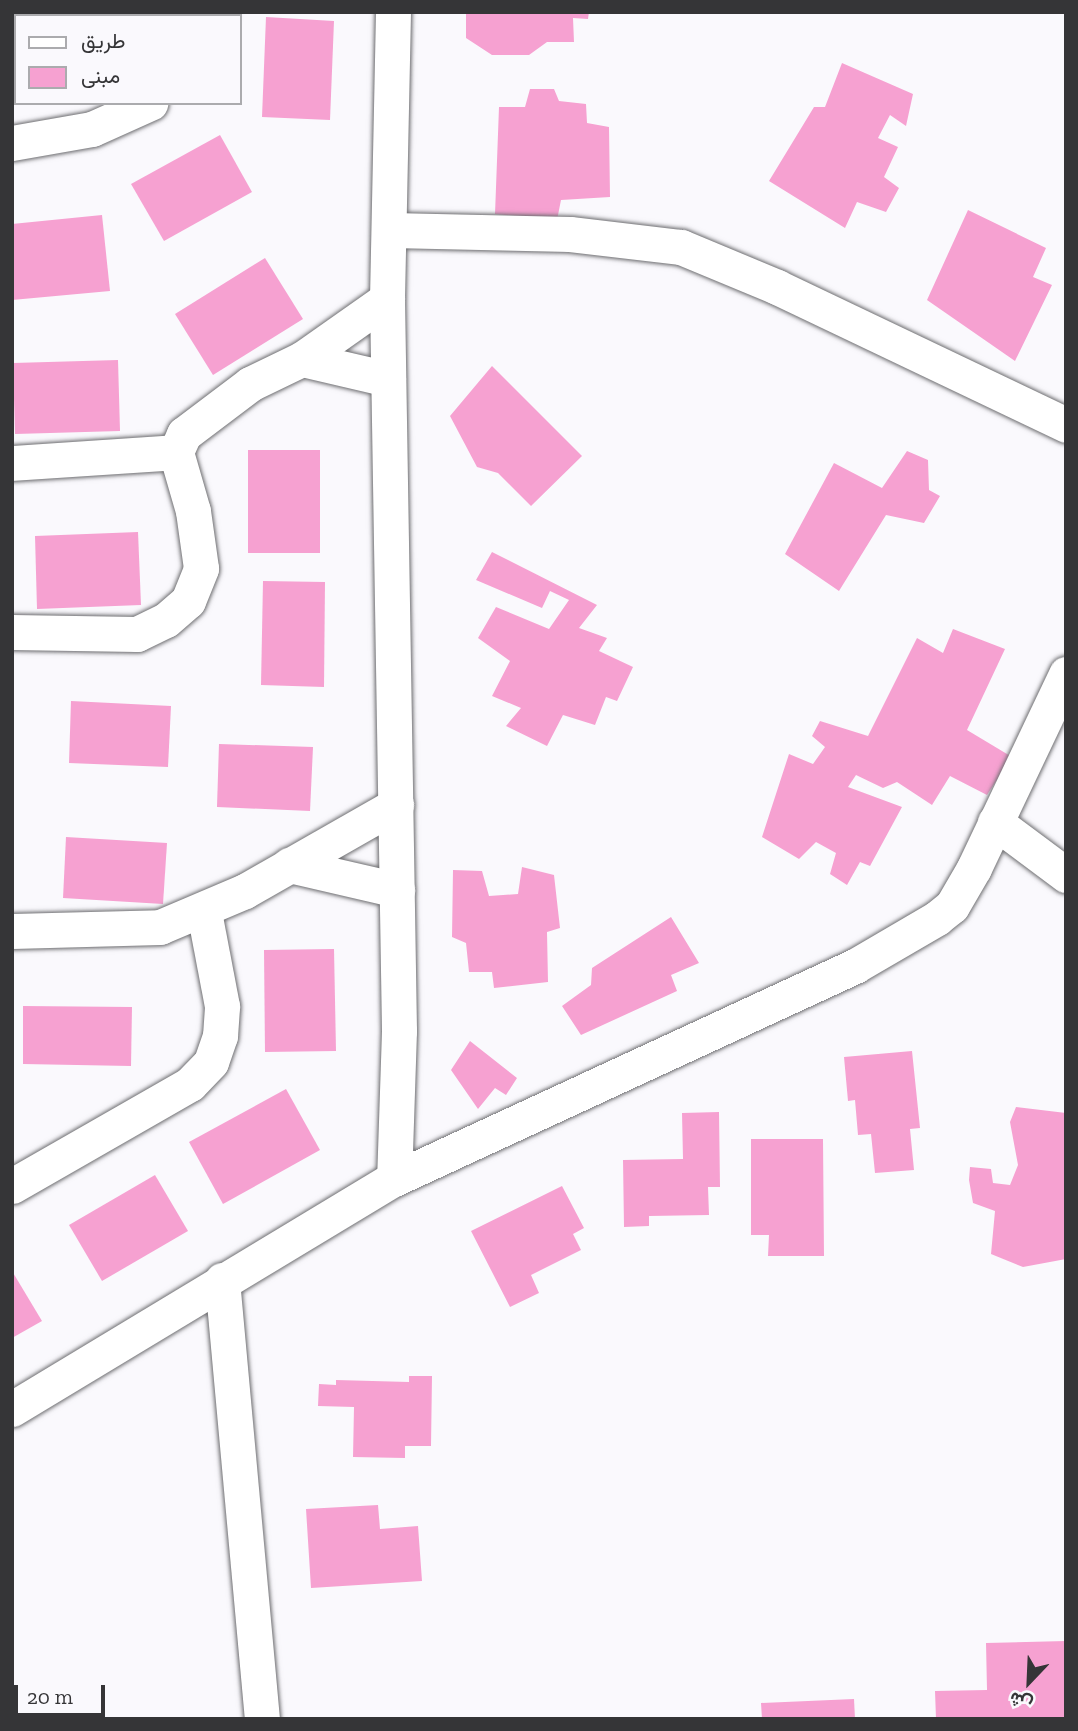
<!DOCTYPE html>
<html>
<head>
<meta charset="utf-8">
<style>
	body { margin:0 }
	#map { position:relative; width:1078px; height:1731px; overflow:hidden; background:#faf9fd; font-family:"Zilla Slab",Vazirmatn,serif }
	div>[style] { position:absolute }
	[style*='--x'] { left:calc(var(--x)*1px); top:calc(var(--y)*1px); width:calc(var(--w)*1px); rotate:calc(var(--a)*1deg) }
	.building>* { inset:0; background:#f6a1d1 }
	.roads { filter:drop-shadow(0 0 2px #6e6e71) drop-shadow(0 0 2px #6e6e71) }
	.minor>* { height:35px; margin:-17.5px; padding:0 17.5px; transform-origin:17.5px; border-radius:17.5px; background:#fff }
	span { translate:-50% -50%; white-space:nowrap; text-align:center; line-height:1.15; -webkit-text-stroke:7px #faf9fd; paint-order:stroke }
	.frame { position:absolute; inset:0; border:14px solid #353537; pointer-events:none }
	.legend { position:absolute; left:14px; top:14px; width:228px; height:91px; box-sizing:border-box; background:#faf9fd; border:2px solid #ababae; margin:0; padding:9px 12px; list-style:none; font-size:21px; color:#353537 }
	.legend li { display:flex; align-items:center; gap:14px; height:35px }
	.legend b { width:35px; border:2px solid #ababae }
	.north { position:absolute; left:994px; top:1647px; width:70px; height:70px; -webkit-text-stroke:5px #faf9fd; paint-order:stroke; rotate:203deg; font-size:19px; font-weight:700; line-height:28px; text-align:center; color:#353537 }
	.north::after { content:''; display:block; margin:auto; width:24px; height:32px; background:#353537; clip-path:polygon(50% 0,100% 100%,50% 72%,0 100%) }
	.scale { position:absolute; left:14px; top:1685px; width:91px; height:32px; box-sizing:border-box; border:4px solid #353537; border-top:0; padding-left:9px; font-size:21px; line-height:24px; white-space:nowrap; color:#353537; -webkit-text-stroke:5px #faf9fd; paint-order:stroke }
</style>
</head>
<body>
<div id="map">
	<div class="building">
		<div style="clip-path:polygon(466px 12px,589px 12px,588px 19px,573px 18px,574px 42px,547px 42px,529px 55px,492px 55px,466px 38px)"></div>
		<div style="clip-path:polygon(266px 17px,334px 21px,330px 120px,262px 117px)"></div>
		<div style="clip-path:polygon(842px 63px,913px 94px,906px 126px,890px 115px,878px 138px,898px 147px,884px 177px,899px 188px,886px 212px,857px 202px,845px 228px,769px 181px,814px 107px,825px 107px)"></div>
		<div style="clip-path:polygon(530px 89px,554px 89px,559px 101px,586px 104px,587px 123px,609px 127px,610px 197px,561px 200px,557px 220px,495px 214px,499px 107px,525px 107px)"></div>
		<div style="clip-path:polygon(220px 135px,252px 192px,164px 241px,131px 184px)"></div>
		<div style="clip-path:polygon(968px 210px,1046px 248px,1033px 277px,1052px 285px,1015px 361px,927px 300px)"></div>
		<div style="clip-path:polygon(102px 215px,110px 291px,12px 300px,12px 224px)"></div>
		<div style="clip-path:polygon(265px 258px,303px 319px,213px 375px,175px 314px)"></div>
		<div style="clip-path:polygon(118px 360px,120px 431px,15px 434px,13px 363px)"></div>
		<div style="clip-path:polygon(492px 366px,582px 456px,531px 506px,498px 473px,477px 467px,450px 416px)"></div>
		<div style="clip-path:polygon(248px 450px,320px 450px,320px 553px,248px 553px)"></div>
		<div style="clip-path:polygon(907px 451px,928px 460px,929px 490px,940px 496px,924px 523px,886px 515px,839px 591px,785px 554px,834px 463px,882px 488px)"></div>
		<div style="clip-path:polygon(138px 532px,141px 605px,37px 609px,35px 536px)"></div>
		<div style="clip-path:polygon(492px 552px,597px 605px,579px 628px,607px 638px,599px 651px,633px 667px,617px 701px,606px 697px,595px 725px,563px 715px,547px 746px,506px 726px,521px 708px,492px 696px,510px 661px,478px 638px,496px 607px,549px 629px,569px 600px,550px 591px,542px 608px,476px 580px)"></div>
		<div style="clip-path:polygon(263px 581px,325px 582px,324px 687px,261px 685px)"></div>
		<div style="clip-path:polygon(953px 629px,1005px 649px,967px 730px,1012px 757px,987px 795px,950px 776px,932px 805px,897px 782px,883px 788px,856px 775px,848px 787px,902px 807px,870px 866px,860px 862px,847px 885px,830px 874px,836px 853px,816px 842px,799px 859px,762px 837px,789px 754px,813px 764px,825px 747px,812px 736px,820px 721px,868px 736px,917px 638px,943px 653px)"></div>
		<div style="clip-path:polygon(71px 701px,171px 706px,168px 767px,69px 763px)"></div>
		<div style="clip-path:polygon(219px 744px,313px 747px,310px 811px,217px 807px)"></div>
		<div style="clip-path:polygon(66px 837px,167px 843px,163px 904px,63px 898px)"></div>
		<div style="clip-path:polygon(522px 867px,554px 875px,560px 928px,547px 932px,548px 982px,494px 988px,492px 972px,469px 972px,466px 943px,452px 937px,453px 870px,482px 871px,489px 896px,518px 894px)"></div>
		<div style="clip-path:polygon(671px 917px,699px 963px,671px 975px,677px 991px,581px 1035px,562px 1006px,591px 985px,592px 968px)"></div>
		<div style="clip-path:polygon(334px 949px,336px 1051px,265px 1052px,264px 950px)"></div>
		<div style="clip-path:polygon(23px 1006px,132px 1007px,131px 1066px,23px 1064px)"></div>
		<div style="clip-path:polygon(470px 1041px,517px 1078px,506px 1095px,495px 1088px,478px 1109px,451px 1070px)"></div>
		<div style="clip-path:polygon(912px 1051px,920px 1128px,910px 1129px,914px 1170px,875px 1173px,871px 1134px,858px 1135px,855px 1100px,848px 1101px,844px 1057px)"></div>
		<div style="clip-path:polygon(286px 1089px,320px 1150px,223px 1204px,189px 1142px)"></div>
		<div style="clip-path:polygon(1016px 1107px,1066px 1113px,1066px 1259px,1023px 1267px,991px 1254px,995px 1211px,973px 1203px,969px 1180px,970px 1167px,991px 1169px,993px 1183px,1010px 1185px,1018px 1165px,1010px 1122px)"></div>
		<div style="clip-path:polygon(719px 1112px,720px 1187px,708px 1187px,709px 1215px,649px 1216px,649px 1226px,624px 1227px,623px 1160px,683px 1159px,682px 1113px)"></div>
		<div style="clip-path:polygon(751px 1139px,823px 1139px,824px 1256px,768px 1256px,769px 1235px,751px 1235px)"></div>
		<div style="clip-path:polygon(155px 1175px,188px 1231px,102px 1281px,69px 1225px)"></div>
		<div style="clip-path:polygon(562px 1186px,584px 1228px,573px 1234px,581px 1250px,531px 1275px,539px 1293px,510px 1307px,471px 1231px)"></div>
		<div style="clip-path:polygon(12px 1271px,42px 1321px,12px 1338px)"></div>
		<div style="clip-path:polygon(409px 1376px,432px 1376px,431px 1446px,405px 1446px,405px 1458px,353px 1457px,354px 1407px,318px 1406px,319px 1384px,336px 1385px,336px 1380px,409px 1382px)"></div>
		<div style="clip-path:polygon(378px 1505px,380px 1529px,418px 1526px,422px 1581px,311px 1588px,306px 1509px)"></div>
		<div style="clip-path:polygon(1066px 1641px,1066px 1719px,936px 1719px,935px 1691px,987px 1690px,986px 1643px)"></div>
		<div style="clip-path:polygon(854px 1699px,855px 1719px,762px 1719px,761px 1703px)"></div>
	</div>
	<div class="roads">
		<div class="minor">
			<div style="--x:393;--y:12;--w:287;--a:91.2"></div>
			<div style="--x:387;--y:299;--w:732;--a:89.06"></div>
			<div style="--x:399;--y:1031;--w:148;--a:91.9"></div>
			<div style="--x:218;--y:16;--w:4;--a:-76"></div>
			<div style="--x:12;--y:143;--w:81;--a:-9.9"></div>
			<div style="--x:92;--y:129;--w:64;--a:-24.1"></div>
			<div style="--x:391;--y:230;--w:179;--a:1.3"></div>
			<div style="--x:570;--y:234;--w:112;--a:6.7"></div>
			<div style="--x:681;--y:247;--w:104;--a:22.6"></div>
			<div style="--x:777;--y:287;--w:320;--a:25.5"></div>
			<div style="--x:302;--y:359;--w:88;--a:13.1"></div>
			<div style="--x:12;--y:463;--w:164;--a:-3.8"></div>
			<div style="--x:12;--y:632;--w:125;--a:0.9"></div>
			<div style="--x:137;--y:634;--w:32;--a:-26"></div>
			<div style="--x:166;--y:620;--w:29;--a:-41"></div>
			<div style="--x:188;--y:601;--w:35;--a:-68"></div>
			<div style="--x:201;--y:568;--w:58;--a:-98"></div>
			<div style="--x:193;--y:511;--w:61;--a:-106.1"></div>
			<div style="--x:176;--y:452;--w:20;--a:-66"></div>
			<div style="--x:184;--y:434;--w:83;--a:-37.1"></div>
			<div style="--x:250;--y:384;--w:58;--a:-25.7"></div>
			<div style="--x:302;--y:359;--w:104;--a:-35.2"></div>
			<div style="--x:995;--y:822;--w:89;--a:36.7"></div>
			<div style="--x:289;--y:865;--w:111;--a:13"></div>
			<div style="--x:12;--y:931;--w:148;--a:-1.5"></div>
			<div style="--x:160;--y:927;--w:92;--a:-23"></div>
			<div style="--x:245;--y:891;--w:174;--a:-29.7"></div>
			<div style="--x:12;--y:1186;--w:205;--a:-29.8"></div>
			<div style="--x:190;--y:1084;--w:30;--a:-46"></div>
			<div style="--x:211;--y:1062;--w:28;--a:-71"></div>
			<div style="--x:220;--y:1036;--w:30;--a:-86"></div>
			<div style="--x:222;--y:1006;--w:96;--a:-100.8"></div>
			<div style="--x:222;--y:1280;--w:441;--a:84.8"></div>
			<div style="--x:12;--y:1409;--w:446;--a:-31.1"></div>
			<div style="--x:394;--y:1179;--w:508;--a:-24.8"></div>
			<div style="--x:855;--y:966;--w:95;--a:-30.3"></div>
			<div style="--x:937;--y:918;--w:19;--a:-39"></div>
			<div style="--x:952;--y:906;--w:44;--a:-59.9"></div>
			<div style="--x:974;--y:868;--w:215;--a:-64.6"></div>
		</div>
	</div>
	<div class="frame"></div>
	<ul class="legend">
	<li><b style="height:9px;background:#fff"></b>طريق</li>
	<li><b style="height:19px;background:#f6a1d1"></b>مبنى</li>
	</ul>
	<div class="north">ش</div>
	<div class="scale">20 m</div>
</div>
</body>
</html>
